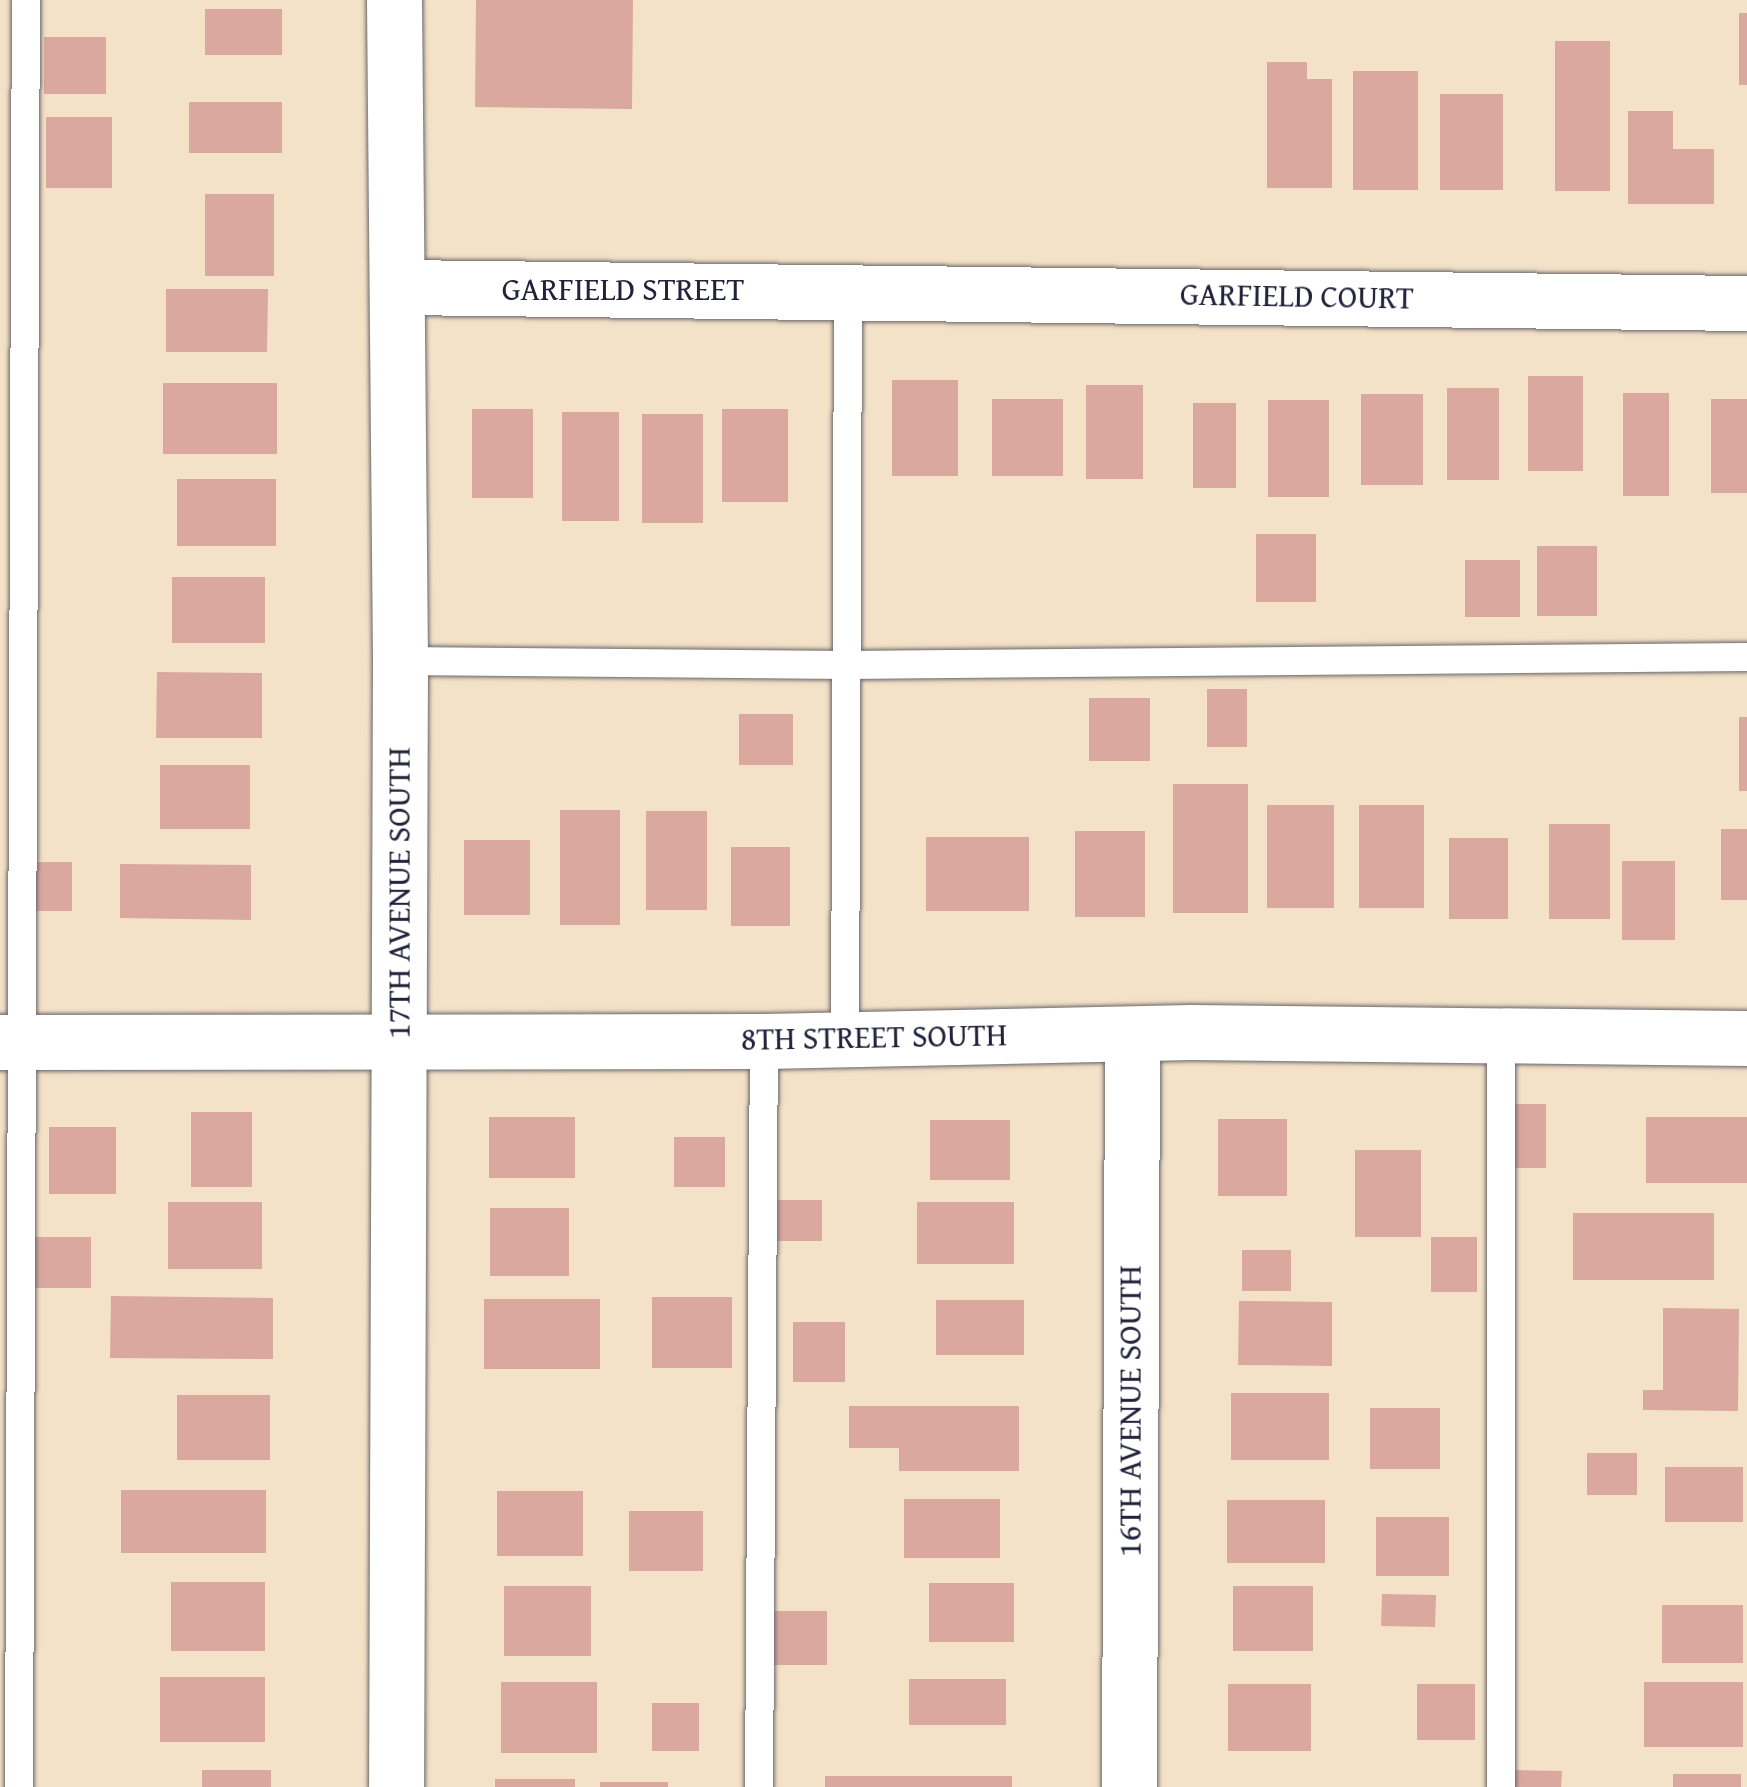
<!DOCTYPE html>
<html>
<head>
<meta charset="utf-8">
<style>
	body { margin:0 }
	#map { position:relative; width:1747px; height:1787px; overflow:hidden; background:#f3e2c7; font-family:"Gentium Book Plus",serif }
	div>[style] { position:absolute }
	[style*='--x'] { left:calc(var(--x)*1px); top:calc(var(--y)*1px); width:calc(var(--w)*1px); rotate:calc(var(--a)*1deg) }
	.building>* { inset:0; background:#daa89e }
	.roads { filter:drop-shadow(0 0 2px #6b656c) drop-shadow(0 0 2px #6b656c) }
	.lane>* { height:28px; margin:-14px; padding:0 14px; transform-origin:14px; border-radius:14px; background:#fff }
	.street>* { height:55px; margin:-27.5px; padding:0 27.5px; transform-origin:27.5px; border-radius:27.5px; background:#fff }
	span { translate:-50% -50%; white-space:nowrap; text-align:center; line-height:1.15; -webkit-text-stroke:9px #fff; paint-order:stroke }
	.street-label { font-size:32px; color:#22223b }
</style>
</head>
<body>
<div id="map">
	<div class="building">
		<div style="clip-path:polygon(476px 0,633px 0,632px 109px,475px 107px)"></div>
		<div style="clip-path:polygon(205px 9px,282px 9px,282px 55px,205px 55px)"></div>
		<div style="clip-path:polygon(1739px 13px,1747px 13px,1747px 85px,1739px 85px)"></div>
		<div style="clip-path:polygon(44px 37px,106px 37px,106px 94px,44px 94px)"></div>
		<div style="clip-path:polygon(1555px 41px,1610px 41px,1610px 191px,1555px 191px)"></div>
		<div style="clip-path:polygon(1267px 62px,1307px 62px,1307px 79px,1332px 79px,1332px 188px,1267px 188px)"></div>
		<div style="clip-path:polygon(1353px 71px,1418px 71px,1418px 190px,1353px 190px)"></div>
		<div style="clip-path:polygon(1440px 94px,1503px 94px,1503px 190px,1440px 190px)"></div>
		<div style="clip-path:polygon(189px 102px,282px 102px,282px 153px,189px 153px)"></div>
		<div style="clip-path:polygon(1628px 111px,1673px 111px,1673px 149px,1714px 149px,1714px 204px,1628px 204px)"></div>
		<div style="clip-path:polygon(46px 117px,112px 117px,112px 188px,46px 188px)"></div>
		<div style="clip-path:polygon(205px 194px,274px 194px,274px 276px,205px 276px)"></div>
		<div style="clip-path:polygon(166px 289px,268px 289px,267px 352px,166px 352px)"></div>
		<div style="clip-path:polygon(1528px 376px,1583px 376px,1583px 471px,1528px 471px)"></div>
		<div style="clip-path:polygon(892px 380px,958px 380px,958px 476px,892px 476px)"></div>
		<div style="clip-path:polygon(163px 383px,277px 383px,277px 454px,163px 454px)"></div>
		<div style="clip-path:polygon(1086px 385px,1143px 385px,1143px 479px,1086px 479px)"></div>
		<div style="clip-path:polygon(1447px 388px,1499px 388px,1499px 480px,1447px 480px)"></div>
		<div style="clip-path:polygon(1623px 393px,1669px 393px,1669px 496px,1623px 496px)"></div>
		<div style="clip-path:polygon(1361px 394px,1423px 394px,1423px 485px,1361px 485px)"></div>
		<div style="clip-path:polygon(992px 399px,1063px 399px,1063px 476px,992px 476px)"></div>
		<div style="clip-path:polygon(1711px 399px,1747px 399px,1747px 493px,1711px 493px)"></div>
		<div style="clip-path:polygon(1268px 400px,1329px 400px,1329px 497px,1268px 497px)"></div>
		<div style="clip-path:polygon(1193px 403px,1236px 403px,1236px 488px,1193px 488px)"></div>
		<div style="clip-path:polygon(472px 409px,533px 409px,533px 498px,472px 498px)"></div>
		<div style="clip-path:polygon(722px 409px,788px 409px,788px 502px,722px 502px)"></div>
		<div style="clip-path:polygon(562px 412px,619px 412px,619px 521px,562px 521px)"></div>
		<div style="clip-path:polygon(642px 414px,703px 414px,703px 523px,642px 523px)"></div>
		<div style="clip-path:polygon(177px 479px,276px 479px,276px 546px,177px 546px)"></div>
		<div style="clip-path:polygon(1256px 534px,1316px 534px,1316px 602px,1256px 602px)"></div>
		<div style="clip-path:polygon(1537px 546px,1597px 546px,1597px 616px,1537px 616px)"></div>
		<div style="clip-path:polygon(1465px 560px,1520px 560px,1520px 617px,1465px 617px)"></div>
		<div style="clip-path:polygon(172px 577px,265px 577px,265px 643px,172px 643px)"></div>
		<div style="clip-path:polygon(157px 672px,262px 673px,262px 738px,156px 738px)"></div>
		<div style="clip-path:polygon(1207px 689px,1247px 689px,1247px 747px,1207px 747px)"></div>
		<div style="clip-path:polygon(1089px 698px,1150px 698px,1150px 761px,1089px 761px)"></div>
		<div style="clip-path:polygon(739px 714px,793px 714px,793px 765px,739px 765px)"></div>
		<div style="clip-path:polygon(1739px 717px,1747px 717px,1747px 791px,1739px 791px)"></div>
		<div style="clip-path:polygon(160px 765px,250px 765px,250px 829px,160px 829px)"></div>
		<div style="clip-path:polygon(1173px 784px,1248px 784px,1248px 913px,1173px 913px)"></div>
		<div style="clip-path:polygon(1267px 805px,1334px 805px,1334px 908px,1267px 908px)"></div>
		<div style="clip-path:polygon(1359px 805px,1424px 805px,1424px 908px,1359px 908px)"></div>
		<div style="clip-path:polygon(560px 810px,620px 810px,620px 925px,560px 925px)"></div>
		<div style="clip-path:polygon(646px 811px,707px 811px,707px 910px,646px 910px)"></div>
		<div style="clip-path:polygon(1549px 824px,1610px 824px,1610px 919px,1549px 919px)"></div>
		<div style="clip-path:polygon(1721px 829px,1747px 829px,1747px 900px,1721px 900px)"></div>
		<div style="clip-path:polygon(1075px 831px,1145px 831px,1145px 917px,1075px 917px)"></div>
		<div style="clip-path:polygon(926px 837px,1029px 837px,1029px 911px,926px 911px)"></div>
		<div style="clip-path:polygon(1449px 838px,1508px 838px,1508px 919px,1449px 919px)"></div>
		<div style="clip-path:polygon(464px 840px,530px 840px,530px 915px,464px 915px)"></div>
		<div style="clip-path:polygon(731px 847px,790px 847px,790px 926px,731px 926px)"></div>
		<div style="clip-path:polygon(1622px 861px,1675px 861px,1675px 940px,1622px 940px)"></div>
		<div style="clip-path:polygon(32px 862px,72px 862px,72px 911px,32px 911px)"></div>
		<div style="clip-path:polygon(120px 864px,251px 865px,251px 920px,120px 918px)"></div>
		<div style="clip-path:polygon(1511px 1104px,1546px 1104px,1546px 1168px,1512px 1168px)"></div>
		<div style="clip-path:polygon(191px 1112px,252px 1112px,252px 1187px,191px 1187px)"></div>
		<div style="clip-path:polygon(489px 1117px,575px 1117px,575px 1178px,489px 1178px)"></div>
		<div style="clip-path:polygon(1646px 1117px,1747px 1117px,1747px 1183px,1646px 1183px)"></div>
		<div style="clip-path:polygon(1218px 1119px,1287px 1119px,1287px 1196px,1218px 1196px)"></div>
		<div style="clip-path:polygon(930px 1120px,1010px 1120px,1010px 1180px,930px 1180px)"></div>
		<div style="clip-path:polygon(49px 1127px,116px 1127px,116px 1194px,49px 1194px)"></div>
		<div style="clip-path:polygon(674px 1137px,725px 1137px,725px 1187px,674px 1187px)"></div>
		<div style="clip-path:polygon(1355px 1150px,1421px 1150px,1421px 1237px,1355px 1237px)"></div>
		<div style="clip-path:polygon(771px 1200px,822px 1200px,822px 1241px,771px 1241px)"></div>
		<div style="clip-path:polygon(168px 1202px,262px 1202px,262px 1269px,168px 1269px)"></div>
		<div style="clip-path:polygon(917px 1202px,1014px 1202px,1014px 1264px,917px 1264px)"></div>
		<div style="clip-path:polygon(490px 1208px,569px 1208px,569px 1276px,490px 1276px)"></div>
		<div style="clip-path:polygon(1573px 1213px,1714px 1213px,1714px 1280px,1573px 1280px)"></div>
		<div style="clip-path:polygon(26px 1237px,91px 1237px,91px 1288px,26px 1288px)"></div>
		<div style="clip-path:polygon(1431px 1237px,1477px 1237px,1477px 1292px,1431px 1292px)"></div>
		<div style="clip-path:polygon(1242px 1250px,1291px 1250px,1291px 1291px,1242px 1291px)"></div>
		<div style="clip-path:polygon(111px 1296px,273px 1298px,273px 1359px,110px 1358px)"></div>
		<div style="clip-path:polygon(652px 1297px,732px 1297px,732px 1368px,652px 1368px)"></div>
		<div style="clip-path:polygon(484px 1299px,600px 1299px,600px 1369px,484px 1369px)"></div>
		<div style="clip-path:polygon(936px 1300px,1024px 1300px,1024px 1355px,936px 1355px)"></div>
		<div style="clip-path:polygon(1239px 1301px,1332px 1302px,1332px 1366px,1238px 1365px)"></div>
		<div style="clip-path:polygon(1663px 1308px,1739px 1309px,1738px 1411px,1643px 1410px,1643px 1390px,1663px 1390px)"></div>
		<div style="clip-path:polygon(793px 1322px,845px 1322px,845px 1382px,793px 1382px)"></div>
		<div style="clip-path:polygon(1231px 1393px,1329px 1393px,1329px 1460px,1231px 1460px)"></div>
		<div style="clip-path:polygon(177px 1395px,270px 1395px,270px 1460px,177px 1460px)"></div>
		<div style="clip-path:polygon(849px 1406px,1019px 1406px,1019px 1471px,899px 1471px,899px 1448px,849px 1448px)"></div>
		<div style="clip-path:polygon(1370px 1408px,1440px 1408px,1440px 1469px,1370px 1469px)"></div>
		<div style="clip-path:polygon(1587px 1453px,1637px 1453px,1637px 1495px,1587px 1495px)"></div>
		<div style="clip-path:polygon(1665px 1467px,1743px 1467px,1743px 1522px,1665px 1522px)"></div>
		<div style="clip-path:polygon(121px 1490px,266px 1490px,266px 1553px,121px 1553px)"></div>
		<div style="clip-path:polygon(497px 1491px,583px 1491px,583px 1556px,497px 1556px)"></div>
		<div style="clip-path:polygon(904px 1499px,1000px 1499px,1000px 1558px,904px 1558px)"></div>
		<div style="clip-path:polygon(1227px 1500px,1325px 1500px,1325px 1563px,1227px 1563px)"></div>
		<div style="clip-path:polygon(629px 1511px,703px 1511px,703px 1571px,629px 1571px)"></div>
		<div style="clip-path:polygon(1376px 1517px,1449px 1517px,1449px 1576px,1376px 1576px)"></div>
		<div style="clip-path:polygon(171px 1582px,265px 1582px,265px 1651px,171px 1651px)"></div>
		<div style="clip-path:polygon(929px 1583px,1014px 1583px,1014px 1642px,929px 1642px)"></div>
		<div style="clip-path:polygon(504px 1586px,591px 1586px,591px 1656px,504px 1656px)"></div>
		<div style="clip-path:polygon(1233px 1586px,1313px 1586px,1313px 1651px,1233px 1651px)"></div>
		<div style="clip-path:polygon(1382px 1594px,1436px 1595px,1435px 1627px,1381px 1626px)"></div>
		<div style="clip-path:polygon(1662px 1605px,1743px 1605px,1743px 1663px,1662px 1663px)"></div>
		<div style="clip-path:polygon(768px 1611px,827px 1611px,827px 1665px,768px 1665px)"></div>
		<div style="clip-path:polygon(160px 1677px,265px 1677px,265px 1742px,160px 1742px)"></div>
		<div style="clip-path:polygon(909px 1679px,1006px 1679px,1006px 1725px,909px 1725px)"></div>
		<div style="clip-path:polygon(501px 1682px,597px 1682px,597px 1753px,501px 1753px)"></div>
		<div style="clip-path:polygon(1644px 1682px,1743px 1682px,1743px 1747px,1644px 1747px)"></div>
		<div style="clip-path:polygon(1228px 1684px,1311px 1684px,1311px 1751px,1228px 1751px)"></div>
		<div style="clip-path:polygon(1417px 1684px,1475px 1684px,1475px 1740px,1417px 1740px)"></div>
		<div style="clip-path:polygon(652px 1703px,699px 1703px,699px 1751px,652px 1751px)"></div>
		<div style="clip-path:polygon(202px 1770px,271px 1770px,271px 1787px,202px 1787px)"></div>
		<div style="clip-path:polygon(1512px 1770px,1562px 1771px,1561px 1787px,1512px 1787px)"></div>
		<div style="clip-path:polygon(1673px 1774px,1741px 1774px,1741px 1787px,1673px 1787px)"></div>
		<div style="clip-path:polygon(825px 1776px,1012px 1776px,1012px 1787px,825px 1787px)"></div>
		<div style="clip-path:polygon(495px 1779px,575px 1779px,575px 1787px,495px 1787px)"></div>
		<div style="clip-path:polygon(600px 1782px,668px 1782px,668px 1787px,600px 1787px)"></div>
	</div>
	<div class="roads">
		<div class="lane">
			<div style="--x:400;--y:661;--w:449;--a:0.5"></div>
			<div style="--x:849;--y:665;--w:898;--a:-0.51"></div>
			<div style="--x:1501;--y:1038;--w:749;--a:90"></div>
			<div style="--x:845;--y:1040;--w:750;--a:-89.77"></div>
			<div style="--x:19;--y:1787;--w:1787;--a:-89.78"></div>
			<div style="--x:759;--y:1787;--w:746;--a:-89.62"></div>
		</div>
		<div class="street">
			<div style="--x:394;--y:0;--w:661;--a:89.48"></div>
			<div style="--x:400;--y:661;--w:1126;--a:90.2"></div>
			<div style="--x:398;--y:287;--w:1349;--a:0.68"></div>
			<div style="--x:0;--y:1042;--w:764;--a:-0.07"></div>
			<div style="--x:764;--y:1041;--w:427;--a:-1.2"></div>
			<div style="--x:1191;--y:1032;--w:556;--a:0.62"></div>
			<div style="--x:1129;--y:1787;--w:753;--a:-89.77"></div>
		</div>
	</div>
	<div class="street-label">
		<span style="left:623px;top:289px">GARFIELD STREET</span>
		<span style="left:1297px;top:296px;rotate:1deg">GARFIELD COURT</span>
		<span style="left:399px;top:893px;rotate:-90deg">17TH AVENUE SOUTH</span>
		<span style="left:874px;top:1037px;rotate:-1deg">8TH STREET SOUTH</span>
		<span style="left:1130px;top:1411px;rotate:-90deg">16TH AVENUE SOUTH</span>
	</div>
</div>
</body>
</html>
